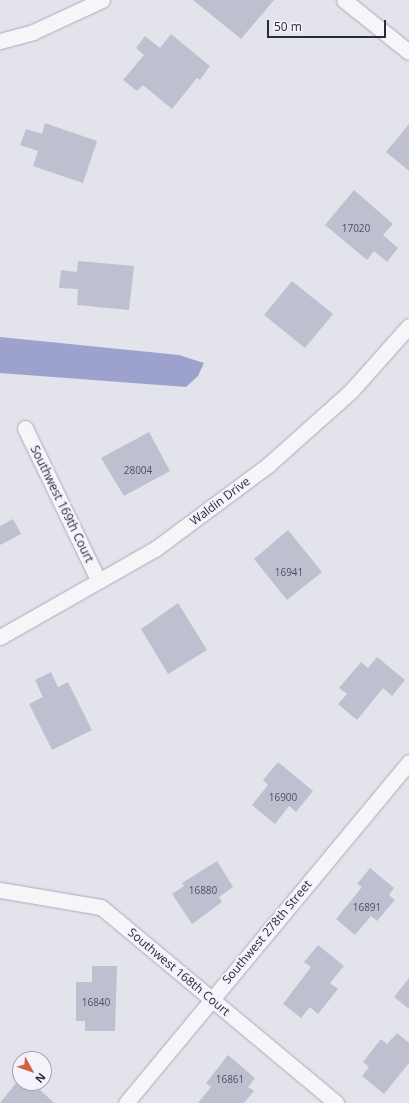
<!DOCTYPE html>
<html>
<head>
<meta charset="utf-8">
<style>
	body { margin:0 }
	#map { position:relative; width:409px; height:1103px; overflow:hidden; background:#e3e3ec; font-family:"Open Sans",sans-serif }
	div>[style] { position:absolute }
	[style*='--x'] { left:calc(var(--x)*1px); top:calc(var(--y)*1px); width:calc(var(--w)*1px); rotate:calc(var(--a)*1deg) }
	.water>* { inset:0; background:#9ca2cd }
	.building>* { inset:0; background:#bfc0cf }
	.roads { filter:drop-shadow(0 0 1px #ababba) drop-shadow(0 0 1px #ababba) }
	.minor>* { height:15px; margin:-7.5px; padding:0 7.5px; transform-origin:7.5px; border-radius:7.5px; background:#f6f6f9 }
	span { translate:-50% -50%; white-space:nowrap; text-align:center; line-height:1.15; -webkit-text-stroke:4px #f3f3f9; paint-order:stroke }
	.number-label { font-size:10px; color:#4e4f68 }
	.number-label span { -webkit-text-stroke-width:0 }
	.street-label { font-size:12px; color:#292945 }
	.north { position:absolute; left:12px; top:1051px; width:40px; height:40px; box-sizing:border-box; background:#f3f3f9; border:1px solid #a2a2b1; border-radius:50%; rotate:130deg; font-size:11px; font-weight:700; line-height:16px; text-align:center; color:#292945 }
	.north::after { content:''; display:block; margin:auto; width:14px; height:18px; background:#d76042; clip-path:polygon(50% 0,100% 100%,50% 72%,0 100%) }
	.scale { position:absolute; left:267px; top:20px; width:119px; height:18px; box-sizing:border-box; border:2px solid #292945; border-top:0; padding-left:5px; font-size:12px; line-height:14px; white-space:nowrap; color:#292945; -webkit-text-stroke:3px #f3f3f9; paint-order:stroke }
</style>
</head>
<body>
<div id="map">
	<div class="water">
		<div style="clip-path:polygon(0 337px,179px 355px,204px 363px,198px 376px,186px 387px,0 373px)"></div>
	</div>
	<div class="building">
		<div style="clip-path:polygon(193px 0,274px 0,241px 39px)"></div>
		<div style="clip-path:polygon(171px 34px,210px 66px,200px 80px,197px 78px,172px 109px,143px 85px,137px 91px,123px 80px,144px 55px,136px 48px,145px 36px,160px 48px)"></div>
		<div style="clip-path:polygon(45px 123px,97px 141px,83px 183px,33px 166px,38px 151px,20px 145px,26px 129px,42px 134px)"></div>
		<div style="clip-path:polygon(409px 124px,409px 171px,386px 152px)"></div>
		<div style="clip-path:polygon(354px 190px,393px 224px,383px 235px,398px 248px,387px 262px,374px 251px,367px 260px,325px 225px)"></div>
		<div style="clip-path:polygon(78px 261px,134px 266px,129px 310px,77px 305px,78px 289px,59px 288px,61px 270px,77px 272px)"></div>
		<div style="clip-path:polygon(292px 281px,333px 314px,305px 348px,264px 315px)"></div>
		<div style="clip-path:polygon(149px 432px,170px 471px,124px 496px,101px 458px)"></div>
		<div style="clip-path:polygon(13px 519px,21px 534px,0 545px,0 526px)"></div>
		<div style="clip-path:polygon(288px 530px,322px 572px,287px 600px,254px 559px)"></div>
		<div style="clip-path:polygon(178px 603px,207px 650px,168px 674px,141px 629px)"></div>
		<div style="clip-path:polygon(377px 657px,405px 680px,392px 696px,383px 688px,357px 720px,338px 704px,347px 694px,339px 688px,361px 662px,368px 668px)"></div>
		<div style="clip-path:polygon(51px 672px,58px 687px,68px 682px,92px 730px,52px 750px,29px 704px,43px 697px,35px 680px)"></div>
		<div style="clip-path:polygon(278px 762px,313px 791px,296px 812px,289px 806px,275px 824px,252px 805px,268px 785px,263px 780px)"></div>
		<div style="clip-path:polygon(217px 861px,233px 887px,219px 897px,222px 902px,192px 924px,172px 894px,184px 886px,182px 883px)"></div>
		<div style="clip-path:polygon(370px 868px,394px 888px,389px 895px,395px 900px,377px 921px,371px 916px,355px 935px,336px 919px,362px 887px,357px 884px)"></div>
		<div style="clip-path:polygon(318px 945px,344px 966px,330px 983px,338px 989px,318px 1014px,310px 1007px,301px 1018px,283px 1004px,311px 967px,304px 962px)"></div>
		<div style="clip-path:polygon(92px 966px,117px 966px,115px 1031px,85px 1031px,85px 1021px,76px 1021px,76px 982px,92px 982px)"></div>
		<div style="clip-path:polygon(409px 978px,409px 1009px,394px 997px)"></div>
		<div style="clip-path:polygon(397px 1033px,409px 1043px,409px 1063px,384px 1094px,362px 1076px,369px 1067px,363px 1062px,381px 1039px,387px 1044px)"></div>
		<div style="clip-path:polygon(228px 1055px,255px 1078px,248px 1087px,254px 1091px,244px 1103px,198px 1103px,211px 1087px,206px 1083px)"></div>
		<div style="clip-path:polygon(20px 1078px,20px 1083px,33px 1083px,54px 1103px,0 1103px)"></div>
	</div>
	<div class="roads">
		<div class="minor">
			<div style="--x:344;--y:0;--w:83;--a:38.7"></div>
			<div style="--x:0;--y:41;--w:34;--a:-15"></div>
			<div style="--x:33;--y:32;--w:76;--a:-24.9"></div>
			<div style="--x:25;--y:428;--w:169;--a:64.3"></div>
			<div style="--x:0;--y:637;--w:178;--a:-29.6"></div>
			<div style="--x:155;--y:549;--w:141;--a:-36.6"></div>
			<div style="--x:268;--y:465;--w:111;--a:-41.7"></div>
			<div style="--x:351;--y:391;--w:87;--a:-48.3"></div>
			<div style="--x:0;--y:890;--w:102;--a:9.6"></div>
			<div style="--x:101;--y:907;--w:306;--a:39.8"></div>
			<div style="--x:126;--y:1103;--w:443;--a:-50.3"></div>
		</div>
	</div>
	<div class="number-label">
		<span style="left:356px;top:229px">17020</span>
		<span style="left:138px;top:471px">28004</span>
		<span style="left:289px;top:573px">16941</span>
		<span style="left:283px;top:798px">16900</span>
		<span style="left:203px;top:891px">16880</span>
		<span style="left:367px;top:908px">16891</span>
		<span style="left:96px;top:1003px">16840</span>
		<span style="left:230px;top:1080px">16861</span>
	</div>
	<div class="street-label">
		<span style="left:220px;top:501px;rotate:-37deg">Waldin Drive</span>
		<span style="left:62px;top:504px;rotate:64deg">Southwest 169th Court</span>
		<span style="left:267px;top:932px;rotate:-50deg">Southwest 278th Street</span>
		<span style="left:179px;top:972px;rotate:40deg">Southwest 168th Court</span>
	</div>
	<div class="north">N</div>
	<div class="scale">50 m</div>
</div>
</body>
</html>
